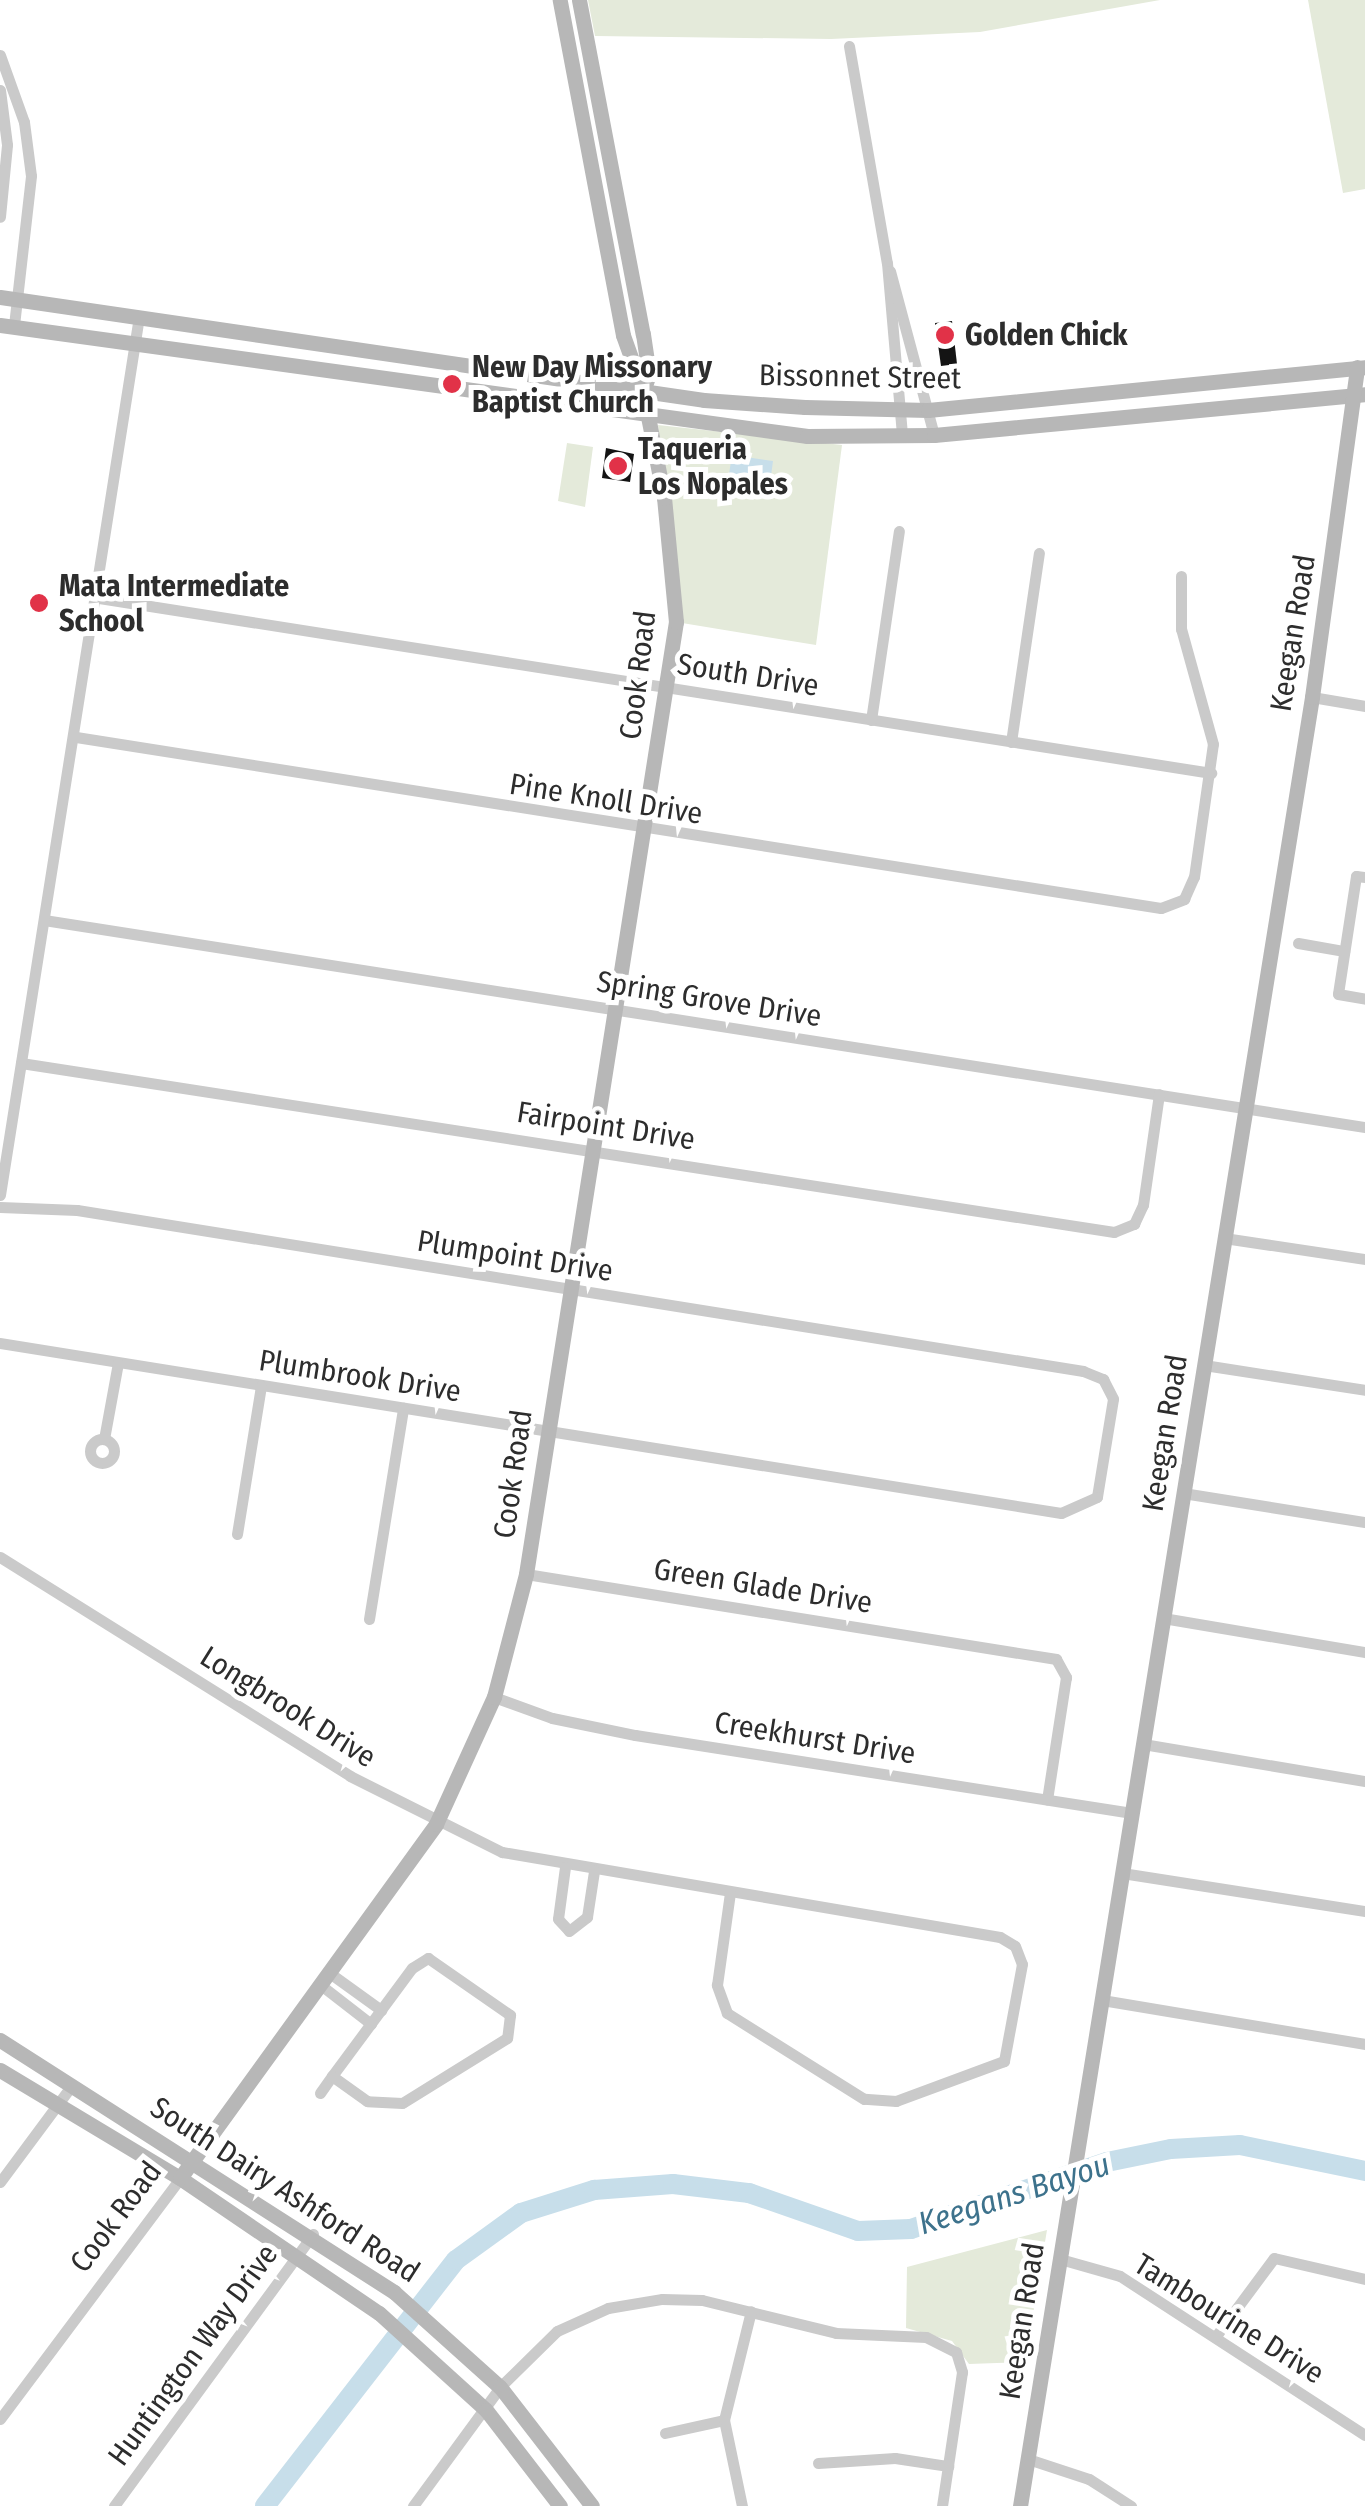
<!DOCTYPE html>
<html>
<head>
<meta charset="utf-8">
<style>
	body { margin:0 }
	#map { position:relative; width:1365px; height:2506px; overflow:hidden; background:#fff; font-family:"Fira Sans Condensed",sans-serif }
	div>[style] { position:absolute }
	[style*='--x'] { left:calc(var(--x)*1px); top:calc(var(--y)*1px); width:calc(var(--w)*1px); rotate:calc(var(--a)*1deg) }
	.green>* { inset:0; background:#e4eada }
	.water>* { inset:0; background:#c7deea }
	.river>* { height:20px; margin:-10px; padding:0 10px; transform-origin:10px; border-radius:10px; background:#c7deea }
	.building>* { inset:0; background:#141414 }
	.street>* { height:11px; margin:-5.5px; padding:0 5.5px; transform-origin:5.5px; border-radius:5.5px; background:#cacaca }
	.street>.ring { margin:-5.5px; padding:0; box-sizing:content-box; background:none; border:11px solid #cacaca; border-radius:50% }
	.secondary>* { height:15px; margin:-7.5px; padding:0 7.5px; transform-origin:7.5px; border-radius:7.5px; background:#b7b7b7 }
	.dots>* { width:28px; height:28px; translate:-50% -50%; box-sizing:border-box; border:5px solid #fff; border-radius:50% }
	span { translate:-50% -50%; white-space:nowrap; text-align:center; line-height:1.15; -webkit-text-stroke:10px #fff; paint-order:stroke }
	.poi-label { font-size:30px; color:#2d2d2d; font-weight:700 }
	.left { translate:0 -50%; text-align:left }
	.street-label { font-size:30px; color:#2d2d2d }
	.water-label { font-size:32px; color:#3d728c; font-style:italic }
</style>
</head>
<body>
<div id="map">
	<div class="green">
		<div style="clip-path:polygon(588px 0,1160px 0,980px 32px,831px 39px,595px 36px)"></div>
		<div style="clip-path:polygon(1308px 0,1365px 0,1365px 189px,1343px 193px)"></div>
		<div style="clip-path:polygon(658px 425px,842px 445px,816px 645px,682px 623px)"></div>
		<div style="clip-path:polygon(567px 443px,593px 447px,585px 507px,558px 501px)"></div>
		<div style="clip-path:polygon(1047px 2230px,1025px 2362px,969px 2364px,952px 2341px,906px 2328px,907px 2267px)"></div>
	</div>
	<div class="water">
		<div style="clip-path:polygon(732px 455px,773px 461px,771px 476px,753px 474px,749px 494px,712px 488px,709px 477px,729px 474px)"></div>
	</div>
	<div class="river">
		<div style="--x:265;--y:2506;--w:311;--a:-52.2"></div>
		<div style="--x:456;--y:2260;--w:80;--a:-35.9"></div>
		<div style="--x:521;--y:2213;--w:77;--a:-17.5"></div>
		<div style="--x:594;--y:2190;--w:79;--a:-4.3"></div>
		<div style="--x:673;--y:2184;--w:77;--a:6.8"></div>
		<div style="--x:749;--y:2193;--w:115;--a:19.2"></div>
		<div style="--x:858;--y:2231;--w:53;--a:-2.2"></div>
		<div style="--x:911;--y:2229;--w:207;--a:-18.9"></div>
		<div style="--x:1107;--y:2162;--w:65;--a:-11.5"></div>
		<div style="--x:1171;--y:2149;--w:69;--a:-3.3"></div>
		<div style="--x:1240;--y:2145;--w:128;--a:11.7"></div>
	</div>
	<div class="building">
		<div style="clip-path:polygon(952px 321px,957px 364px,941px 366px,935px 323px)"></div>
		<div style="clip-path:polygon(606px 448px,634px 454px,630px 482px,602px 478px)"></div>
	</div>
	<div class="street">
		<div style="--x:849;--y:46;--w:220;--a:80.1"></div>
		<div style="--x:887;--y:263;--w:174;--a:85"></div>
		<div style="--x:0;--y:55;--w:71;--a:70.3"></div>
		<div style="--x:24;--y:122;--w:54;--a:82.6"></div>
		<div style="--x:31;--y:176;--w:151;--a:96.5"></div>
		<div style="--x:0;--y:90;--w:55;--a:82.7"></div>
		<div style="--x:7;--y:145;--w:72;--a:95.6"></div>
		<div style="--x:890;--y:271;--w:170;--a:75"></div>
		<div style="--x:99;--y:598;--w:1126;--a:8.94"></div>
		<div style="--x:1312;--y:697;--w:54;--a:9.6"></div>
		<div style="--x:871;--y:720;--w:191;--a:-81.6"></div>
		<div style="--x:76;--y:737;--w:1098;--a:8.96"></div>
		<div style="--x:1161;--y:908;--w:25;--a:-21"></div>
		<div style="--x:1184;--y:899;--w:24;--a:-66"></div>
		<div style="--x:1194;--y:877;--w:134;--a:-81.9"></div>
		<div style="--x:1213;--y:744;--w:119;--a:-105.5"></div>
		<div style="--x:1181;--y:629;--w:53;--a:-90"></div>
		<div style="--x:1011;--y:742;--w:191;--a:-81.6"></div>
		<div style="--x:1365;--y:877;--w:9;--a:-174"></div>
		<div style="--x:1356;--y:876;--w:119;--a:98.7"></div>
		<div style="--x:1338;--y:994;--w:27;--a:10"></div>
		<div style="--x:44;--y:920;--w:1337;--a:8.91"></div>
		<div style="--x:1298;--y:943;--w:47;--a:9.9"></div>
		<div style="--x:21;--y:1063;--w:1106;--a:8.79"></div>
		<div style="--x:1114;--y:1232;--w:22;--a:-22"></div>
		<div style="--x:1134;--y:1224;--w:21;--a:-65"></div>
		<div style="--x:1143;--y:1205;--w:112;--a:-81.8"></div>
		<div style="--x:0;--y:1195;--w:890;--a:-81.01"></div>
		<div style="--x:0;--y:1207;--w:77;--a:2.2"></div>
		<div style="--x:77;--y:1210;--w:1019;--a:9.09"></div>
		<div style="--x:1083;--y:1371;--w:22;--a:22"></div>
		<div style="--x:1103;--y:1379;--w:22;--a:63"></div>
		<div style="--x:1113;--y:1399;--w:99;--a:99.3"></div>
		<div style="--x:1097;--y:1497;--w:39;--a:156"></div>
		<div style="--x:1061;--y:1513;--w:1075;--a:-170.9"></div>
		<div style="--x:1224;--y:1238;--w:143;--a:8.5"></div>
		<div style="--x:1204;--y:1365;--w:163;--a:8.8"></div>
		<div class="ring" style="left:90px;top:1439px;width:13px;height:13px"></div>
		<div style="--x:104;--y:1439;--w:77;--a:-79.6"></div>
		<div style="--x:1183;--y:1493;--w:184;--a:9.1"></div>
		<div style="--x:237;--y:1534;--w:150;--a:-80.8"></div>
		<div style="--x:0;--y:1557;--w:413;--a:32"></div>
		<div style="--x:350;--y:1776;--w:170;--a:26.6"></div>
		<div style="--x:502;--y:1852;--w:505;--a:9.69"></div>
		<div style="--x:1000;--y:1937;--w:17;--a:31"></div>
		<div style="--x:1015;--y:1946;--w:19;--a:69"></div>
		<div style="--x:1022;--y:1964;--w:99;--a:100.5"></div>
		<div style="--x:1004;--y:2061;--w:115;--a:159.7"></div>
		<div style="--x:896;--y:2101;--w:32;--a:-176"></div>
		<div style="--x:864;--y:2099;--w:162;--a:-147.9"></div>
		<div style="--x:727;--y:2013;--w:30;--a:-110"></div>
		<div style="--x:717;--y:1985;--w:93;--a:-82"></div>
		<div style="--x:526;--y:1574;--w:537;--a:9.11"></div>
		<div style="--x:1056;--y:1659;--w:21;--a:61"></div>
		<div style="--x:1066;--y:1677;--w:124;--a:98.8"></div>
		<div style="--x:1163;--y:1618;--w:205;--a:9.6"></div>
		<div style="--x:369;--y:1619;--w:214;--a:-80.8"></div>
		<div style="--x:494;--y:1697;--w:62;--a:19.9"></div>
		<div style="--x:552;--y:1718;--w:85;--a:11.6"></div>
		<div style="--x:635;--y:1735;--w:503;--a:8.92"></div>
		<div style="--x:1143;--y:1744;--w:225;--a:9.5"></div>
		<div style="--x:565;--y:1867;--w:52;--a:97.7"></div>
		<div style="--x:558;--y:1919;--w:16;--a:47"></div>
		<div style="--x:569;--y:1931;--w:23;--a:-38"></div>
		<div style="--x:587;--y:1917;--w:47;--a:-81.3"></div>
		<div style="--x:1122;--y:1873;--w:246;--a:8.9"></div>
		<div style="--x:331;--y:1974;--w:62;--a:35.8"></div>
		<div style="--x:322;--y:1986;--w:62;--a:37.8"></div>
		<div style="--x:1102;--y:2000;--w:267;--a:9.5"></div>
		<div style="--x:320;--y:2093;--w:21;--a:-55"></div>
		<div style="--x:332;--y:2076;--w:134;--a:-53.5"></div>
		<div style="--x:412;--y:1968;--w:19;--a:-32"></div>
		<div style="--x:428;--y:1958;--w:100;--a:34.8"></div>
		<div style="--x:510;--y:2015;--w:23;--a:97"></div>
		<div style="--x:507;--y:2038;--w:123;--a:148.2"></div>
		<div style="--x:402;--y:2103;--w:35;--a:-177"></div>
		<div style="--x:367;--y:2101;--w:43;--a:-144.5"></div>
		<div style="--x:0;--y:2182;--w:121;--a:-53.4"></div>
		<div style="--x:1060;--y:2259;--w:62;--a:15.8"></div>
		<div style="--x:1120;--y:2276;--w:292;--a:33"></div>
		<div style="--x:1216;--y:2336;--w:97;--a:-53.4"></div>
		<div style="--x:1274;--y:2258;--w:93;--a:13"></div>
		<div style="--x:0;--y:2419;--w:301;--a:-53.2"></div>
		<div style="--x:665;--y:2433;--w:60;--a:-12.4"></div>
		<div style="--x:1028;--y:2459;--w:64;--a:18.2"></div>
		<div style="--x:1089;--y:2479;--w:50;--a:32.7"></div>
		<div style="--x:818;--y:2463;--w:77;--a:-3.7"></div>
		<div style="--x:895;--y:2458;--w:54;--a:8.6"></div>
		<div style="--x:114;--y:2506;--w:337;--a:-53.8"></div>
		<div style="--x:413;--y:2506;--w:147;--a:-53.8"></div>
		<div style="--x:500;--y:2387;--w:80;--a:-44.5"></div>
		<div style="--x:557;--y:2331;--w:56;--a:-24.3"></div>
		<div style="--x:608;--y:2308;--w:55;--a:-9.5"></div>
		<div style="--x:662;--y:2299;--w:40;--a:1.4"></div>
		<div style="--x:702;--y:2300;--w:138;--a:13.8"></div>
		<div style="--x:836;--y:2333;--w:90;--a:2.5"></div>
		<div style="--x:926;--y:2337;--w:34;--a:27"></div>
		<div style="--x:956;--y:2352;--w:21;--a:73"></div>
		<div style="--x:962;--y:2372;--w:135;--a:98.5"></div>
		<div style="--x:742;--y:2506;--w:88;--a:-101.8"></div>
		<div style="--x:724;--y:2420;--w:112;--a:-76.1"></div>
	</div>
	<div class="secondary">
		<div style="--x:579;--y:0;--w:340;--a:79.2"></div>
		<div style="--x:643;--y:334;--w:40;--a:81.5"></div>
		<div style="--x:649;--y:374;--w:18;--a:109"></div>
		<div style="--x:0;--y:297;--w:711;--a:8.32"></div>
		<div style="--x:704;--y:400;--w:101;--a:4"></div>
		<div style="--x:805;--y:407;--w:123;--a:1.4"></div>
		<div style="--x:928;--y:410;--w:439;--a:-5.6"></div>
		<div style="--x:0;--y:325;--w:815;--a:7.83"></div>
		<div style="--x:807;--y:436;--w:127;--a:-0.5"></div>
		<div style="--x:934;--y:435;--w:433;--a:-5.4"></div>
		<div style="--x:0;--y:2040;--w:468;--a:32.6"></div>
		<div style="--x:394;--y:2292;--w:142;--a:41.9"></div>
		<div style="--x:500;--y:2387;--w:150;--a:52.3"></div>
		<div style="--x:0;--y:2070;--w:210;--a:31"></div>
		<div style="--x:180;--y:2178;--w:240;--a:34.2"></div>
		<div style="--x:379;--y:2313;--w:144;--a:42.2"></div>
		<div style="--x:486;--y:2410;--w:121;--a:52.4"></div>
		<div style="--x:180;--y:2178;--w:437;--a:-54.1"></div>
		<div style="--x:436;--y:1824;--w:140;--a:-65.5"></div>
		<div style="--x:494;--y:1697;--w:127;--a:-75.4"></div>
		<div style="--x:526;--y:1574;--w:964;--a:-81.05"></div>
		<div style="--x:676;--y:622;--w:125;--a:-95.5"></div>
		<div style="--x:664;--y:498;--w:109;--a:-101.1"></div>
		<div style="--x:643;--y:391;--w:59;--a:-109.7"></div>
		<div style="--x:623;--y:335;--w:341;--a:-100.7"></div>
		<div style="--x:1020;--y:2506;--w:1832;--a:-80.83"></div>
		<div style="--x:1312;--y:697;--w:333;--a:-82.2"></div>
	</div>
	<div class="dots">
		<div style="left:945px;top:335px;background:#e13248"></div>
		<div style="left:452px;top:384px;background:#e13248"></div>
		<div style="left:618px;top:466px;background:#e13248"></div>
		<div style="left:39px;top:603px;background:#e13248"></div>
	</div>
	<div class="poi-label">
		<span class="left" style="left:965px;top:335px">Golden Chick</span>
		<span class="left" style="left:472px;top:384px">New Day Missonary<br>Baptist Church</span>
		<span class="left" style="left:638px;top:466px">Taqueria<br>Los Nopales</span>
		<span class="left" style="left:59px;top:603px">Mata Intermediate<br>School</span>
	</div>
	<div class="street-label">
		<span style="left:860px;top:377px;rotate:1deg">Bissonnet Street</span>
		<span style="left:1293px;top:633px;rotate:-81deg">Keegan Road</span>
		<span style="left:638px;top:675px;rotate:-83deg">Cook Road</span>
		<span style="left:748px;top:675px;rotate:9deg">South Drive</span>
		<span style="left:606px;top:799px;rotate:9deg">Pine Knoll Drive</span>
		<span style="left:709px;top:999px;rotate:9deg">Spring Grove Drive</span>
		<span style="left:606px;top:1126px;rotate:9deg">Fairpoint Drive</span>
		<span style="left:515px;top:1256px;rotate:9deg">Plumpoint Drive</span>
		<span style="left:360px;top:1376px;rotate:9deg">Plumbrook Drive</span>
		<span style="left:1165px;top:1433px;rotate:-81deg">Keegan Road</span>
		<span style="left:513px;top:1474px;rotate:-82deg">Cook Road</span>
		<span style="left:763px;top:1586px;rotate:9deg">Green Glade Drive</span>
		<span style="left:288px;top:1707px;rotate:32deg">Longbrook Drive</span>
		<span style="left:815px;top:1738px;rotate:9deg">Creekhurst Drive</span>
		<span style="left:285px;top:2190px;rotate:33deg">South Dairy Ashford Road</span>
		<span style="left:116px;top:2217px;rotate:-53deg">Cook Road</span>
		<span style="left:1229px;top:2319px;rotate:32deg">Tambourine Drive</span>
		<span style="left:1022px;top:2321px;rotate:-81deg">Keegan Road</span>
		<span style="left:193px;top:2355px;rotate:-54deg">Huntington Way Drive</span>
	</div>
	<div class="water-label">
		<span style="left:1014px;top:2194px;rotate:-18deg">Keegans Bayou</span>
	</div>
</div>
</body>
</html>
